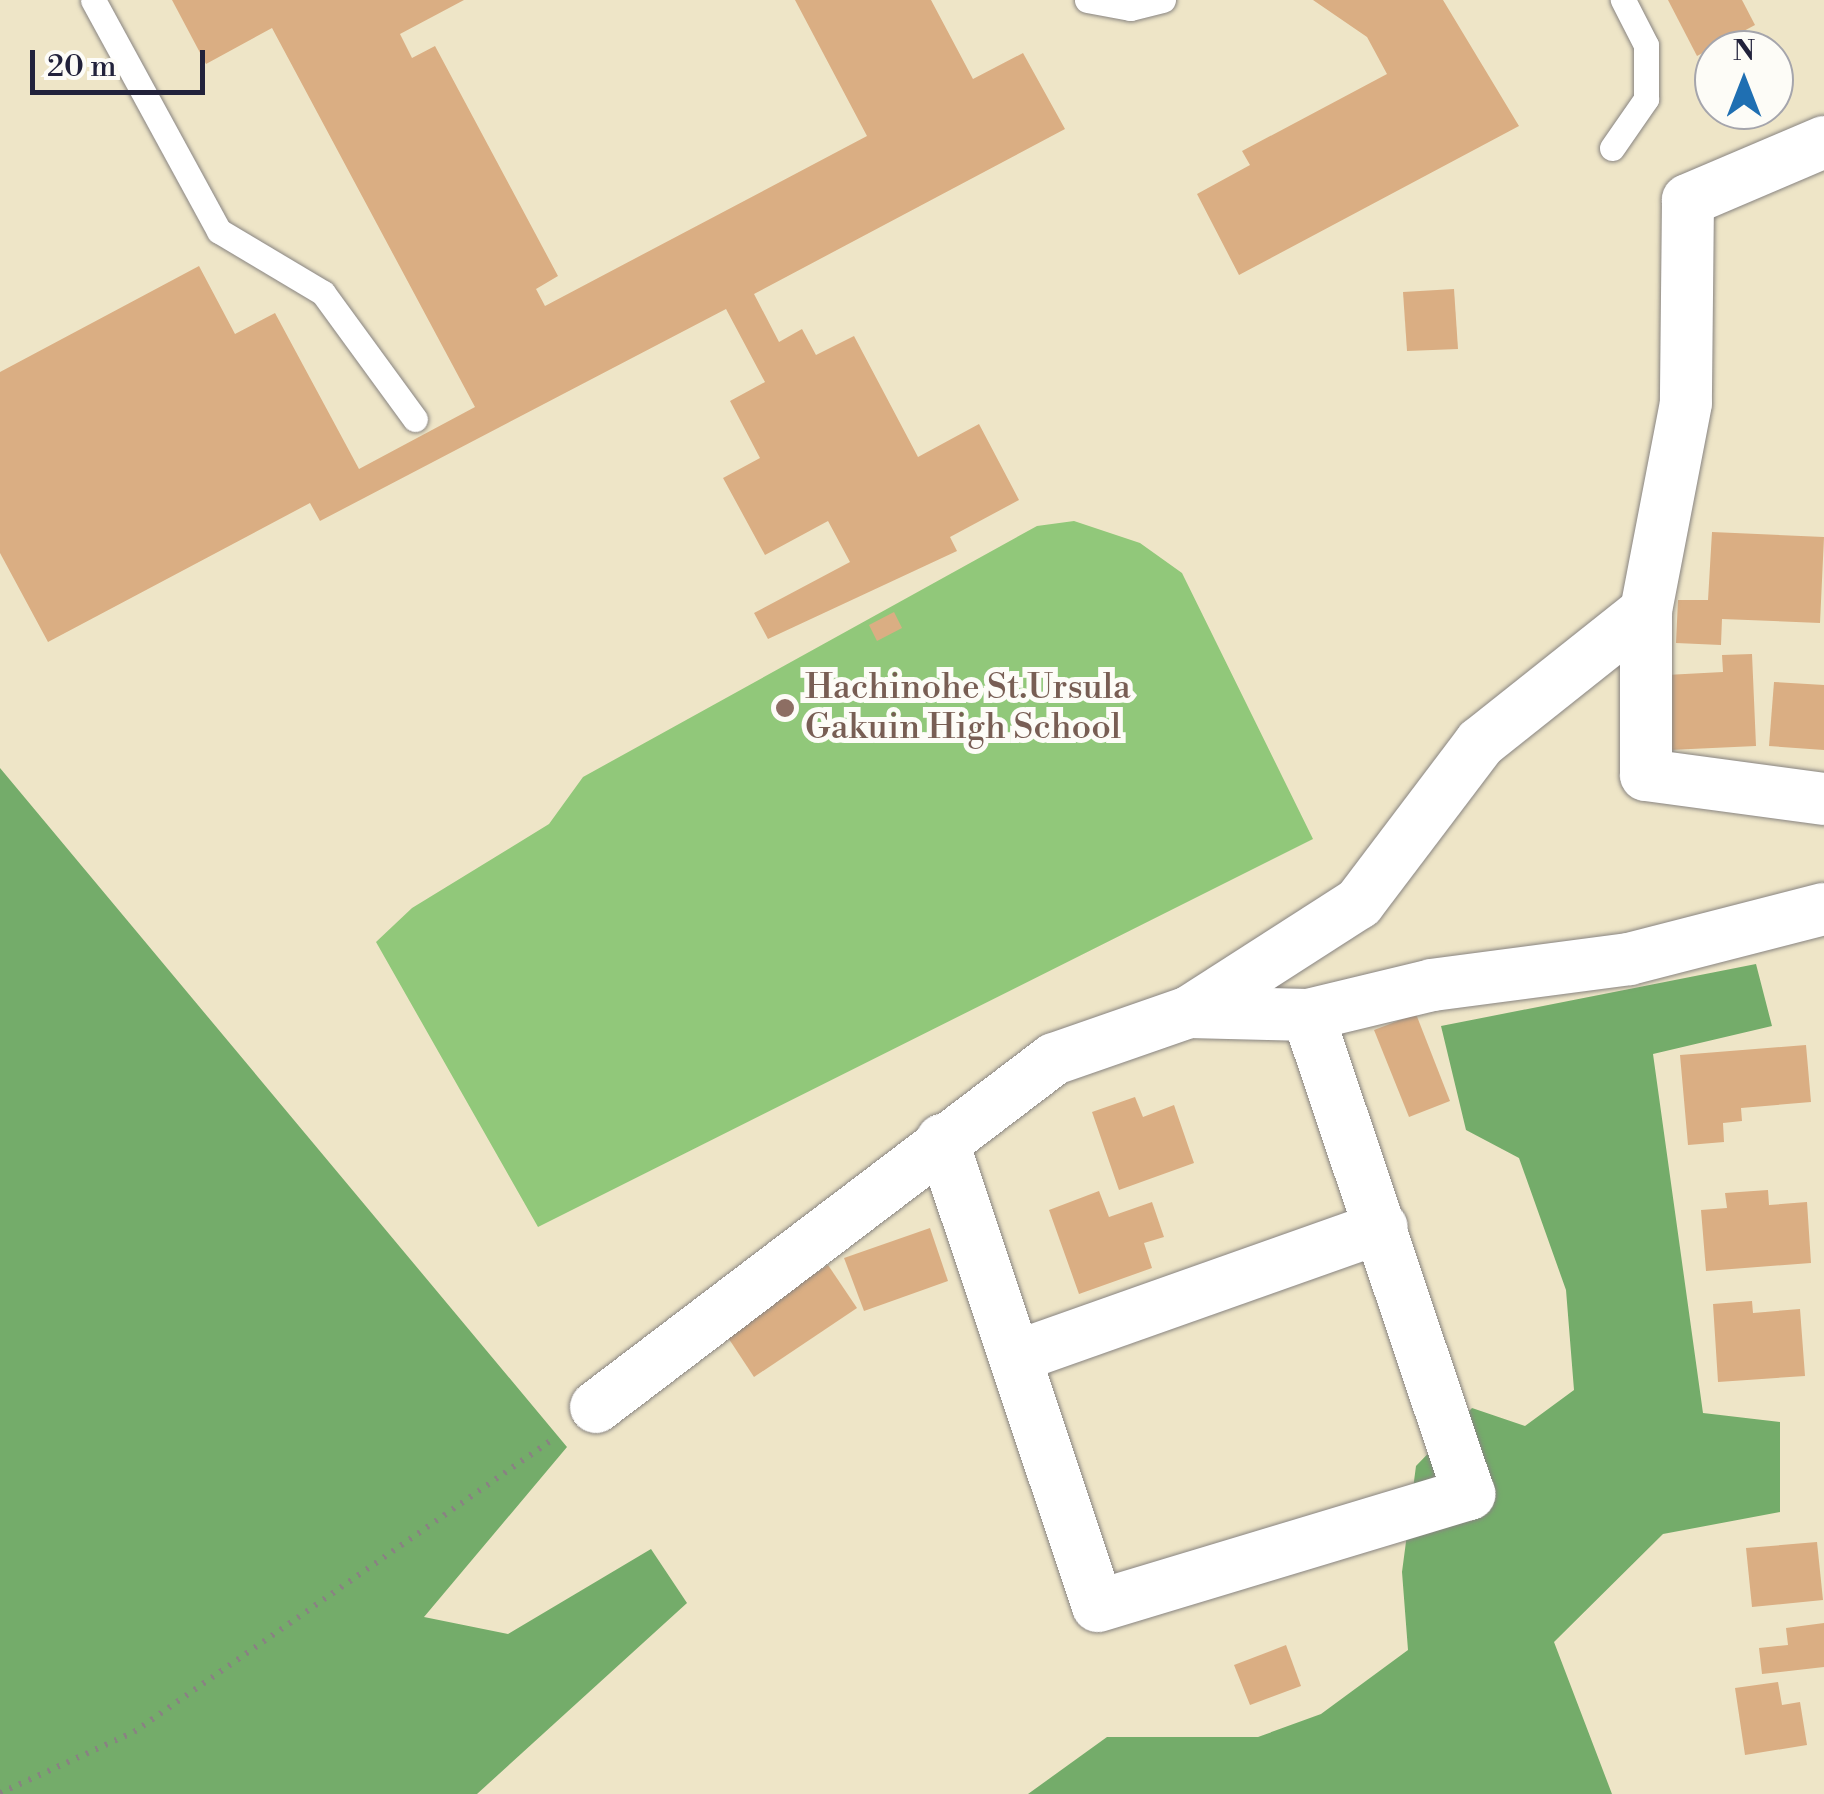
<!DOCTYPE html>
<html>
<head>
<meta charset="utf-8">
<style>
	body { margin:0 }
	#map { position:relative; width:1824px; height:1794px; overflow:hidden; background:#eee5c7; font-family:"Libre Bodoni",serif }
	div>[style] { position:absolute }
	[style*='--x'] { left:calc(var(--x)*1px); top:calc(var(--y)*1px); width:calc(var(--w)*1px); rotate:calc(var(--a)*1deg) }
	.green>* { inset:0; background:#91c87a }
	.forest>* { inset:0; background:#74ac6a }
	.building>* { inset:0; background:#daae83 }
	.path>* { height:6px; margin-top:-3px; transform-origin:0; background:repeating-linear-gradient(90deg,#888481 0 2.5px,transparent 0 10.5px) }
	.roads { filter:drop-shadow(0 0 2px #888481) drop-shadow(0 0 2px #888481) }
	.lane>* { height:25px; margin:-12.5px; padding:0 12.5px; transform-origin:12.5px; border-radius:12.5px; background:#fff }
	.street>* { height:52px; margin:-26px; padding:0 26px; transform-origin:26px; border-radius:26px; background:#fff }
	.dots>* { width:28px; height:28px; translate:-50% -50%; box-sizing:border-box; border:5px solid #fdfcf7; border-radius:50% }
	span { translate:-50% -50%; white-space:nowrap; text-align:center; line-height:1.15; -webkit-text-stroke:10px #fdfcf7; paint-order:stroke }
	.education-label { font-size:35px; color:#785e54 }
	.left { translate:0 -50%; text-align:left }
	.north { position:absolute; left:1694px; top:30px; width:100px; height:100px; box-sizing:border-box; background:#fdfcf7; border:2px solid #a5a5ac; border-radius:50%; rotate:0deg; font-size:28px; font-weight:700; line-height:40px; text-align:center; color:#22223b }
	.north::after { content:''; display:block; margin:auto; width:35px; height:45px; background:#1f6fb2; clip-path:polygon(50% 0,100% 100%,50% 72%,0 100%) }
	.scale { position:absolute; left:30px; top:50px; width:175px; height:45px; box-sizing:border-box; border:5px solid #22223b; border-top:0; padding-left:12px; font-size:30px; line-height:35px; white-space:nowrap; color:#22223b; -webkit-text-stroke:8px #fdfcf7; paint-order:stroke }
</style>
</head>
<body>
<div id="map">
	<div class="green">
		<div style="clip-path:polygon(1074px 521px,1140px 543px,1182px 573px,1313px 839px,538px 1227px,376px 942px,412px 908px,549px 824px,583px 777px,1037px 526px)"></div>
	</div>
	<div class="forest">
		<div style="clip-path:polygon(0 768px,567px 1447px,424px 1617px,508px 1634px,651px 1549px,687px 1603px,477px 1794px,0 1794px)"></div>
		<div style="clip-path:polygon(1756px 964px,1772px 1026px,1653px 1054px,1703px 1413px,1780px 1422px,1780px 1512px,1663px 1534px,1554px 1642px,1612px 1794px,1028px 1794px,1107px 1737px,1258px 1737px,1321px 1714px,1408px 1650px,1402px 1572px,1416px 1466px,1472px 1408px,1525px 1426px,1574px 1390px,1566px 1290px,1519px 1158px,1466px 1130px,1441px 1026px)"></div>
	</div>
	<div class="building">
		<div style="clip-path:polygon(172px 0,464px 0,400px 34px,412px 58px,435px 46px,558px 276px,536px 289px,545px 306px,867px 136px,795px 0,931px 0,973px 79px,1023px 53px,1065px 129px,754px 294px,779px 342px,802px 329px,816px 355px,854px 336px,918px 457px,979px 424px,1019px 500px,950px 537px,957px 551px,768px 639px,754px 613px,850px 562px,828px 521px,765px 555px,723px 478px,760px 458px,730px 401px,765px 382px,726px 309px,320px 521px,310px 503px,48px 642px,0 553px,0 372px,199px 266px,235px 334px,275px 313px,359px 469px,475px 407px,272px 28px,206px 64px)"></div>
		<div style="clip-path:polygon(1313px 0,1443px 0,1519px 126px,1239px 275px,1197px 194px,1250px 165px,1242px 151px,1387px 74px,1367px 37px)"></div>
		<div style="clip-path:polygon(1668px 0,1742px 0,1755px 25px,1697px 56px)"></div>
		<div style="clip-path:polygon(1454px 289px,1458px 349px,1407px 351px,1403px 292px)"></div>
		<div style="clip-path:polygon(1712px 532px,1824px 537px,1820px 623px,1722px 619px,1721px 645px,1676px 643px,1678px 600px,1708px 600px)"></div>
		<div style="clip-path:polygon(894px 612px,902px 628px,877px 641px,869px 625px)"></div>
		<div style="clip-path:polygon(1752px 654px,1756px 746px,1669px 750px,1666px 675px,1723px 672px,1722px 655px)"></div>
		<div style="clip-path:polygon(1774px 682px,1824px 685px,1824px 750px,1769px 746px)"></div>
		<div style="clip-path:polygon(1416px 1014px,1450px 1101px,1409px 1117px,1374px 1030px)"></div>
		<div style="clip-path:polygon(1806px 1045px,1811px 1102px,1741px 1108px,1742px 1121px,1723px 1123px,1724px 1142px,1688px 1145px,1680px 1055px)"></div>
		<div style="clip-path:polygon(1135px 1097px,1143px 1117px,1174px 1105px,1194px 1163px,1119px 1190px,1092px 1112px)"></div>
		<div style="clip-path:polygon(1768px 1190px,1769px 1205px,1807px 1202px,1811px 1263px,1706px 1271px,1701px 1210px,1727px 1208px,1725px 1193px)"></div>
		<div style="clip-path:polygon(1099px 1191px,1109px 1217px,1152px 1202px,1164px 1237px,1144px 1243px,1152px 1268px,1079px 1294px,1049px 1210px)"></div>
		<div style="clip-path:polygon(930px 1228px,948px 1281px,864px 1311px,844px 1258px)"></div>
		<div style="clip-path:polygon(828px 1265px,857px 1308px,754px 1377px,725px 1333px)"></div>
		<div style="clip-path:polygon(1752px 1301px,1753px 1313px,1800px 1309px,1805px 1376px,1718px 1382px,1713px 1304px)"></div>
		<div style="clip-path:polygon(1817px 1542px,1823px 1600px,1752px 1607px,1746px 1548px)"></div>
		<div style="clip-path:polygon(1824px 1623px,1824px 1667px,1762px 1674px,1759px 1648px,1788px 1645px,1786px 1628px)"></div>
		<div style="clip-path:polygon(1286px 1645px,1301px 1686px,1250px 1705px,1234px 1665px)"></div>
		<div style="clip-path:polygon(1778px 1682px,1782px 1705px,1800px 1702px,1807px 1745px,1745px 1755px,1735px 1688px)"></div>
	</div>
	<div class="path">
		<div style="--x:0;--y:1793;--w:147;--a:-24.5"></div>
		<div style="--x:134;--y:1732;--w:511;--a:-34.96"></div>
	</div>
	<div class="roads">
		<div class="lane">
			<div style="--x:93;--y:0;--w:263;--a:61.4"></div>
			<div style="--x:219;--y:231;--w:121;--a:30.8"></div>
			<div style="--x:323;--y:293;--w:156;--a:53.9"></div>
			<div style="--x:1087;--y:0;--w:44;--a:10.5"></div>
			<div style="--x:1130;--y:8;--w:34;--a:-14"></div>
			<div style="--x:1612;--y:148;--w:60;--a:-55.2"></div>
			<div style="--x:1646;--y:99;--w:54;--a:-90"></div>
			<div style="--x:1646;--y:45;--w:51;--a:-117.1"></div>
		</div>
		<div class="street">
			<div style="--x:1824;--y:142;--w:148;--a:156.9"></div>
			<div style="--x:1688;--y:200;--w:203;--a:90.6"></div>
			<div style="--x:1686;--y:403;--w:212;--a:100.9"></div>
			<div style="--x:1646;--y:611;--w:164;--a:90"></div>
			<div style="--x:1646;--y:775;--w:180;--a:7.7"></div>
			<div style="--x:1189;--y:1012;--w:202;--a:-32.7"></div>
			<div style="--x:1359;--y:903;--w:201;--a:-52.9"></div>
			<div style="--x:1480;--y:743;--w:212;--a:-38.5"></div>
			<div style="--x:942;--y:1140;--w:491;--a:71.5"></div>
			<div style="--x:1098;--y:1606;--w:388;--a:-16.8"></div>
			<div style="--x:1469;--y:1494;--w:505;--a:-108.58"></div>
			<div style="--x:1015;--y:1357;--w:389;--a:-19.5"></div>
			<div style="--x:596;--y:1407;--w:575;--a:-37.23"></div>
			<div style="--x:1054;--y:1059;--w:143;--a:-19.2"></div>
			<div style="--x:1189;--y:1012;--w:119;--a:1.4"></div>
			<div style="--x:1308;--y:1015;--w:128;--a:-13.6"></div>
			<div style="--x:1432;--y:985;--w:199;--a:-7.5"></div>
			<div style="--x:1629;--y:959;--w:201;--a:-14.4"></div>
		</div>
	</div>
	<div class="dots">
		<div style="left:785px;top:708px;background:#8d6e63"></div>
	</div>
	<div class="education-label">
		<span class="left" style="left:805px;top:708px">Hachinohe St.Ursula<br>Gakuin High School</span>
	</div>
	<div class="north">N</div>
	<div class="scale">20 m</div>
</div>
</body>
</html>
